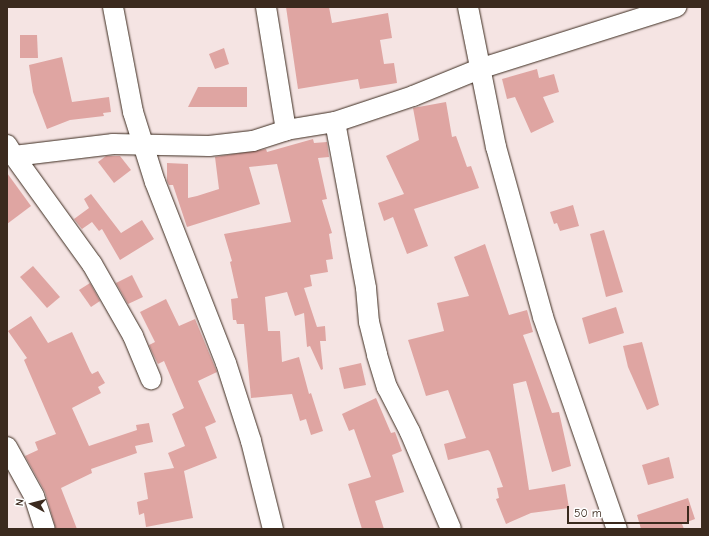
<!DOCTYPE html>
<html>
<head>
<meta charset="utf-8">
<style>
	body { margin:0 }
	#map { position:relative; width:709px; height:536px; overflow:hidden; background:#f5e4e3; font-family:"Comic Neue",sans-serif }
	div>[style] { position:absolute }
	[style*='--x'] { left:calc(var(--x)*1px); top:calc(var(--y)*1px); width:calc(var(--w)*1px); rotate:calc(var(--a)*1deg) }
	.building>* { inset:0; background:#dfa5a2 }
	.roads { filter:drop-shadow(0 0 1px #3b2a1e) drop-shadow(0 0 1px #3b2a1e) }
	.minor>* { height:20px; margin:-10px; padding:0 10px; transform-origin:10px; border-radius:10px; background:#fff }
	span { translate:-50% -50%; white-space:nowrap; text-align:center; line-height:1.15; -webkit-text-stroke:4px #fff; paint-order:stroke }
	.frame { position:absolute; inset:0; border:8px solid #3b2a1e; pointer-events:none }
	.north { position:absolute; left:12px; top:484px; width:40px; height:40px; -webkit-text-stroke:3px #fff; paint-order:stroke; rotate:277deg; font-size:11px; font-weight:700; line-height:16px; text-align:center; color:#3b2a1e }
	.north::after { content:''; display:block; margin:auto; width:14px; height:18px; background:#3b2a1e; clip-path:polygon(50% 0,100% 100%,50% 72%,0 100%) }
	.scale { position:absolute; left:567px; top:506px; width:122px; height:18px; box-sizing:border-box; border:2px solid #3b2a1e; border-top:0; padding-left:5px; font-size:12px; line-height:14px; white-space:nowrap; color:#3b2a1e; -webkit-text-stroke:3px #fff; paint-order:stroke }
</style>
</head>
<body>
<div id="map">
	<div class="building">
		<div style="clip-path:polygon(286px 7px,329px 7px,332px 23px,388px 13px,392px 38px,380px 40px,384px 64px,394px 63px,397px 83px,360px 89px,358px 79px,298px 89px)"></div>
		<div style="clip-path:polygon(20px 35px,37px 35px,38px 58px,20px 58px)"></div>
		<div style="clip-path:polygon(224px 48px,229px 64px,215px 69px,209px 54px)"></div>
		<div style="clip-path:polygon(62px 57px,72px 102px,109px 97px,111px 112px,103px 113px,104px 116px,70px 120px,47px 129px,33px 92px,29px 65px)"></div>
		<div style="clip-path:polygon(537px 69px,539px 78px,554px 74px,559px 92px,543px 97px,554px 122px,531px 133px,515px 97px,507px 99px,502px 79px)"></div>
		<div style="clip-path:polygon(198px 87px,247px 87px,247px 107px,188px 107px)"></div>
		<div style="clip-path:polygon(446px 102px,452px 137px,456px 136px,467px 167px,471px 166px,479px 188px,414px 209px,428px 246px,407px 254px,393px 217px,384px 221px,378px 203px,404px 194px,386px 156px,419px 140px,413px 108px)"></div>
		<div style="clip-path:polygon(313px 139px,314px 143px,327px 142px,329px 157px,318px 158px,327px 199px,322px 200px,332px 233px,329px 234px,333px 259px,326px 260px,328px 272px,310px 275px,312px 286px,304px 288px,317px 327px,325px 326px,326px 341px,320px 341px,323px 369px,321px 370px,310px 346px,307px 347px,304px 313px,295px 316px,287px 292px,265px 297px,268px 331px,280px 331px,282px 362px,299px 357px,309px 394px,311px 393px,323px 431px,311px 435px,306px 419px,300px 421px,292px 394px,251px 398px,244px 324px,237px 324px,236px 320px,233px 320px,231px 299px,238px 298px,230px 262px,232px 261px,224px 234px,291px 222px,277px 164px,249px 167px,260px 204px,187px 227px,173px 185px,169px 185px,167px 181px,167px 163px,188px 164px,188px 198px,197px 196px,219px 189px,215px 157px,266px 149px,267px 152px)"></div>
		<div style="clip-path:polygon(106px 156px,120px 156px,131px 170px,114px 183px,98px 162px)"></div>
		<div style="clip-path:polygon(7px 173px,31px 206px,7px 224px)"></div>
		<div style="clip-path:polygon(91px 194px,121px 233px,142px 220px,154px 239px,120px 260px,102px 229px,99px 231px,92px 222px,82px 229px,74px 219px,89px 208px,84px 199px)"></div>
		<div style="clip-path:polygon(573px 205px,579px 226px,560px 231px,557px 223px,554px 224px,550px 212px)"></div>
		<div style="clip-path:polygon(604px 230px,623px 292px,606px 297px,590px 234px)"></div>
		<div style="clip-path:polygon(485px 244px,509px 315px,527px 310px,533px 332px,523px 335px,552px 413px,559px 412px,571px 466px,552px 472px,526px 381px,513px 384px,529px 490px,565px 484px,569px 508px,531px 513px,506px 524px,496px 499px,499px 498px,497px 488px,503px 487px,490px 452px,488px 450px,448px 460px,444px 444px,466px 438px,448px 390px,426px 396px,408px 340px,444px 331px,437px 303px,469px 296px,454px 257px)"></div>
		<div style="clip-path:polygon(33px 266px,60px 297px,47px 308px,20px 277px)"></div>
		<div style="clip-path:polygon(132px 275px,143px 297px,128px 304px,116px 283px)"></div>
		<div style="clip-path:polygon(90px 283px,100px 301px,91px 307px,79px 290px)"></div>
		<div style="clip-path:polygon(166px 299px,179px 326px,195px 319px,217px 372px,198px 381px,216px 422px,205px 427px,217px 458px,184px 471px,193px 518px,146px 527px,144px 513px,139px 515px,137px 502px,148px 499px,144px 473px,174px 468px,168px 453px,185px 446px,172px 414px,184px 408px,164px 361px,158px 364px,152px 352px,149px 345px,155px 342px,140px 312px)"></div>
		<div style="clip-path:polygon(616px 307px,624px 333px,589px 344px,582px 318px)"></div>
		<div style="clip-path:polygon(31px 316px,48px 343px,72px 332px,90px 371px,92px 374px,98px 371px,105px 383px,98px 387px,101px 393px,72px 408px,89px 446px,137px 430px,136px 425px,149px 423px,153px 442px,135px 446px,137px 453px,91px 469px,92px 473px,61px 488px,77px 529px,56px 529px,45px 492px,25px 456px,38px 450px,35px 442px,56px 434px,24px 360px,27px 358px,8px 331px)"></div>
		<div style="clip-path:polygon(642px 342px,659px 405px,647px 410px,628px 367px,623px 346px)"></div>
		<div style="clip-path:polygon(361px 363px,366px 385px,344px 389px,339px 368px)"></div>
		<div style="clip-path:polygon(376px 398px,391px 433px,395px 432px,402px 451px,392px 455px,404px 492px,375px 501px,384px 529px,362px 529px,348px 484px,371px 477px,354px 429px,349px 431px,342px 414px)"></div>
		<div style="clip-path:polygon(669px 457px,674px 478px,648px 485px,642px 465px)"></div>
		<div style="clip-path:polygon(688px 498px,695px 519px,682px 524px,684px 529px,641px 529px,637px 515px)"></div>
	</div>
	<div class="roads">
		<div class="minor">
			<div style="--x:113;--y:7;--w:107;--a:79.2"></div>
			<div style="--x:133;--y:112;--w:73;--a:72.6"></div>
			<div style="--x:155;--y:182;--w:194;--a:68.6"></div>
			<div style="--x:226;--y:363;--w:82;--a:72.2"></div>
			<div style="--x:251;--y:441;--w:91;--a:76"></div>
			<div style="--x:266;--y:7;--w:125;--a:80.8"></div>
			<div style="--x:286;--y:130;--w:50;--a:-9.3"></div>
			<div style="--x:335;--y:122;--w:82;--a:-18.4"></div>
			<div style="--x:413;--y:96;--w:71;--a:-22.2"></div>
			<div style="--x:479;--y:69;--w:207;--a:-17.5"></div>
			<div style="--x:468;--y:7;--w:143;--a:78.7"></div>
			<div style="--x:496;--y:147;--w:176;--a:74.5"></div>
			<div style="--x:543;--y:317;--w:225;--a:70.8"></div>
			<div style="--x:335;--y:122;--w:169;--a:79.4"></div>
			<div style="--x:366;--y:288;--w:34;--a:85"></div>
			<div style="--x:369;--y:322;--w:34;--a:76"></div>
			<div style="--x:377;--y:355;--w:34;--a:73"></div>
			<div style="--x:387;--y:387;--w:51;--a:62.9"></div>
			<div style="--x:410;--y:432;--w:105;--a:67.1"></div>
			<div style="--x:7;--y:145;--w:13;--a:58"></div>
			<div style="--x:14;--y:156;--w:100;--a:-6.9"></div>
			<div style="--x:113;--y:144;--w:96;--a:1.2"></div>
			<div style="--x:209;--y:146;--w:44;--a:-6.5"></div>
			<div style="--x:253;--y:141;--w:35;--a:-18"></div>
			<div style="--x:14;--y:156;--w:133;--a:54.2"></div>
			<div style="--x:92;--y:264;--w:83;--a:60.3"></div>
			<div style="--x:133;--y:336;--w:47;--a:67.3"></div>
			<div style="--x:7;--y:447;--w:56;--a:61.1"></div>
			<div style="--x:34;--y:496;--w:35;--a:72"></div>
		</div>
	</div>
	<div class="frame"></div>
	<div class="north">N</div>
	<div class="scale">50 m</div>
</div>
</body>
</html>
